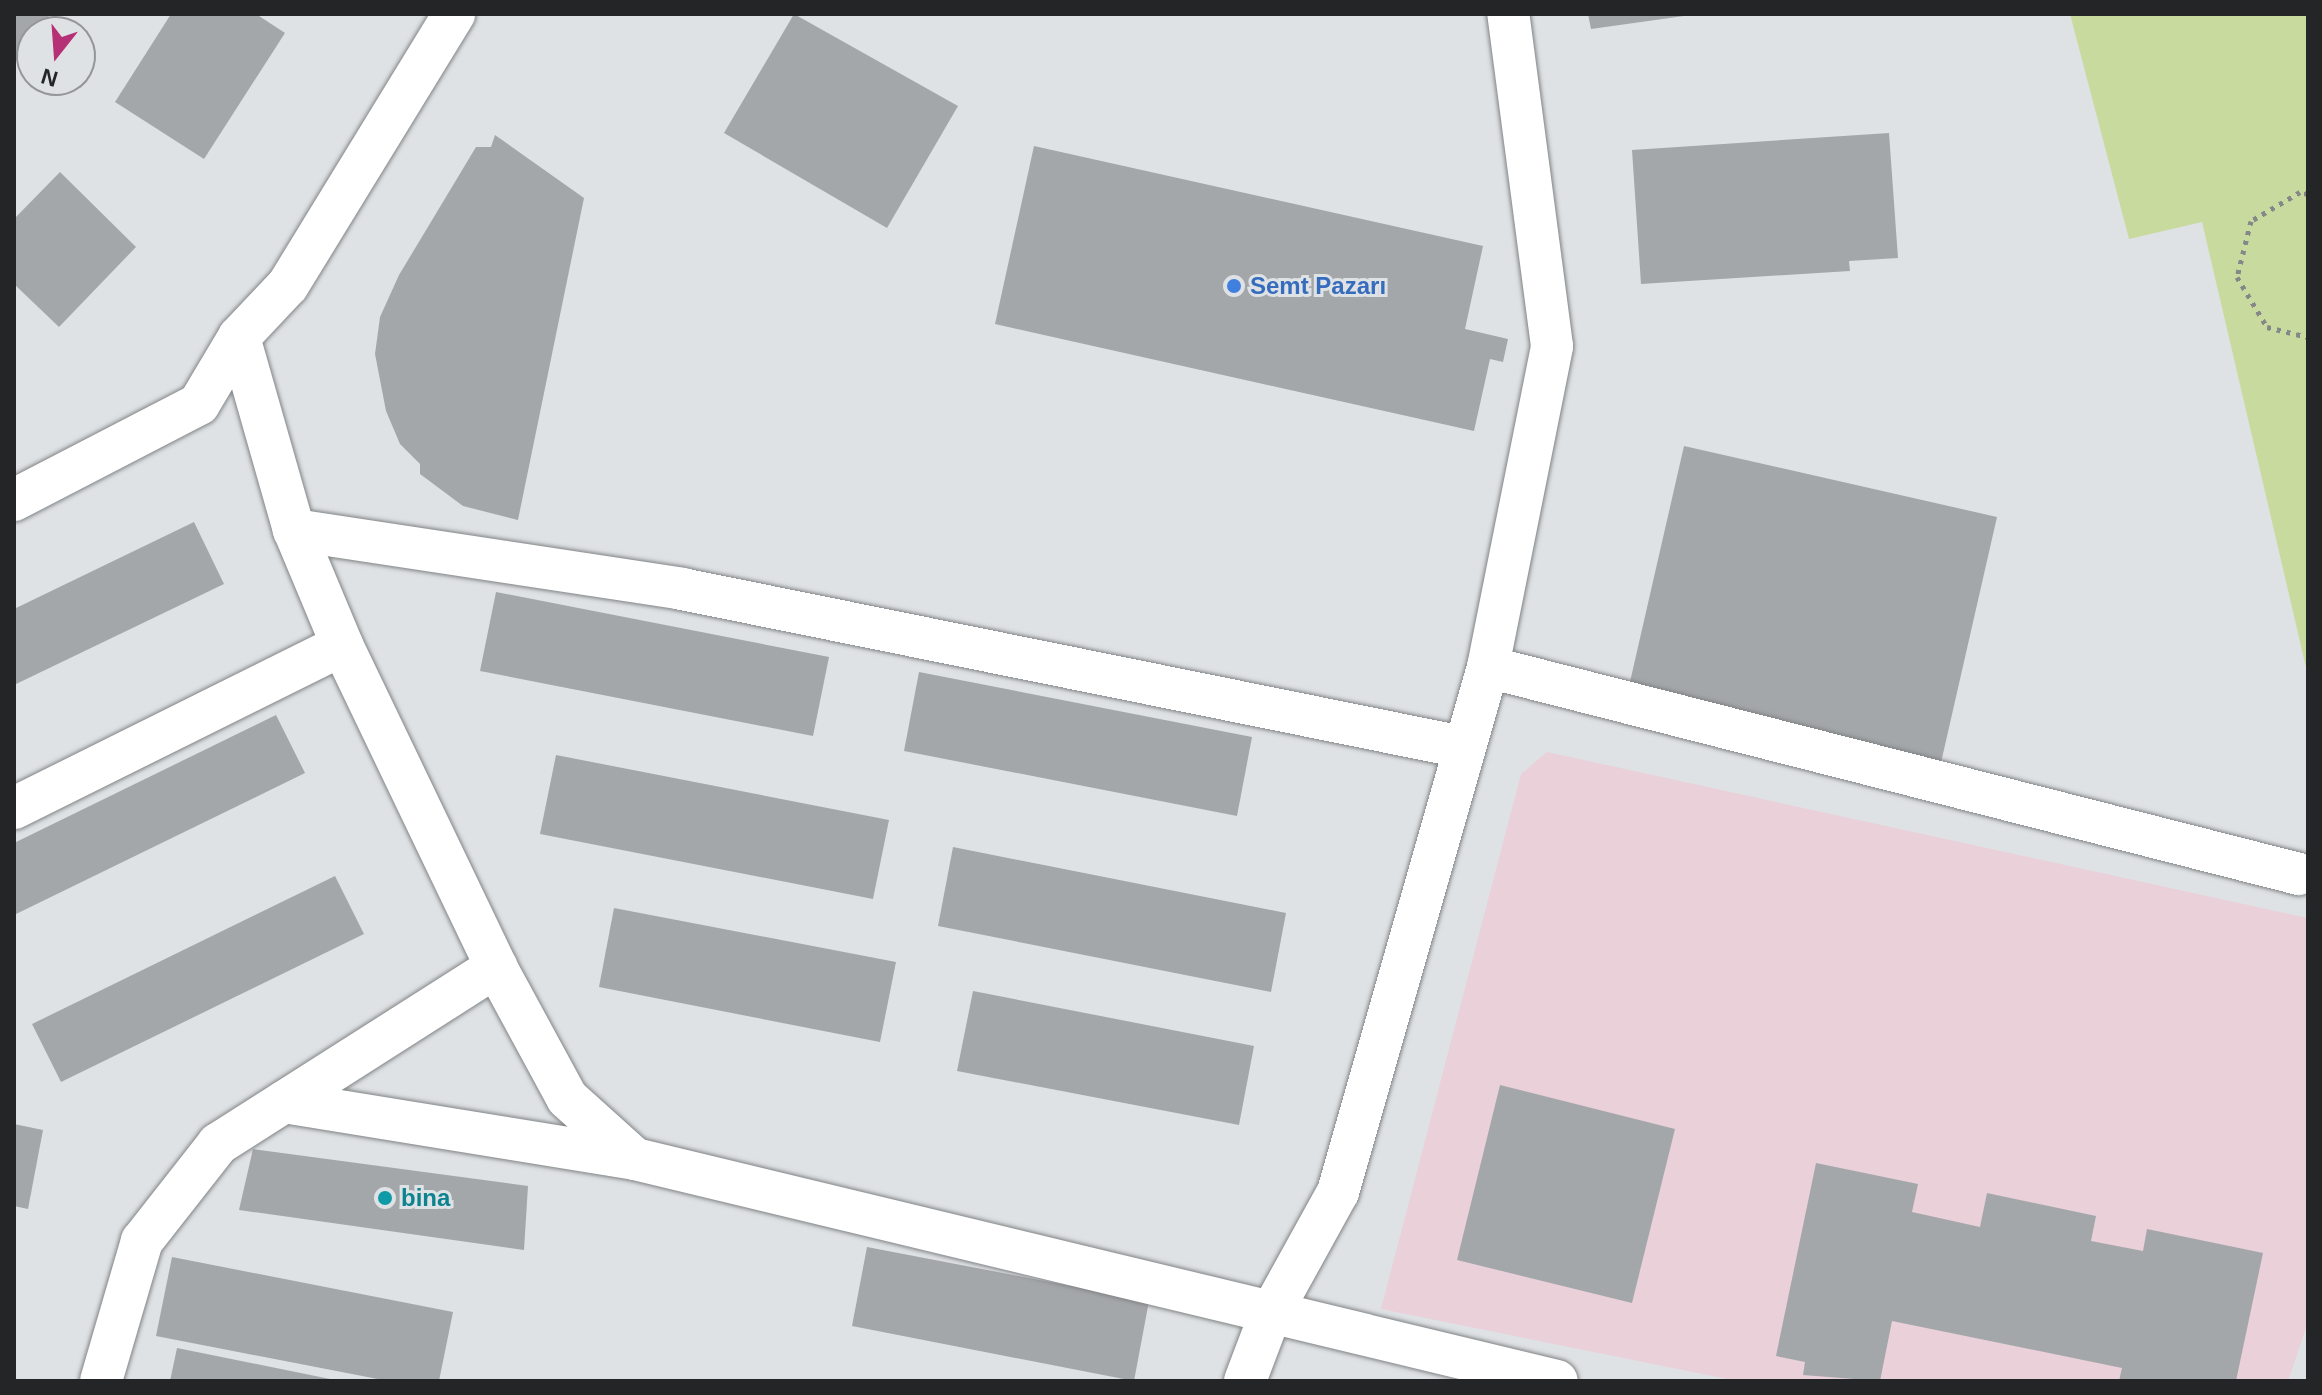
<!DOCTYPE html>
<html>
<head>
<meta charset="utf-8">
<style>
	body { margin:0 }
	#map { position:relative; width:2322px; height:1395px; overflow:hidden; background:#dfe2e4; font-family:Arial,sans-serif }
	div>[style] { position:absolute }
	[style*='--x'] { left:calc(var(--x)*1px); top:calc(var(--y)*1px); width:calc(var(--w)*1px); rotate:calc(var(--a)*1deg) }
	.education>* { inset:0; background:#e9d0d9 }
	.green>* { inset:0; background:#c8da9e }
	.building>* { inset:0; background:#a4a7a9 }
	.path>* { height:5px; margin-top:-2.5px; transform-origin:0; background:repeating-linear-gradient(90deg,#858789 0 4px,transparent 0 10px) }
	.roads { filter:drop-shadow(0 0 2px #818486) drop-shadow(0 0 2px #818486) }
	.street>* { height:42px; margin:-21px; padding:0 21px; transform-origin:21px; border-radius:21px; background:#fff }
	.dots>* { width:22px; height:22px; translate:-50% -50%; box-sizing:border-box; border:4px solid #dfe2e4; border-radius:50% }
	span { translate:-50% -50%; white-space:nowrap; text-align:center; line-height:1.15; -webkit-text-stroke:6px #dfe2e4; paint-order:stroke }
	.shop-label { font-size:24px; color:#366cbe; font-weight:700 }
	.left { translate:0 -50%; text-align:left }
	.culture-label { font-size:24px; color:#0d838f; font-weight:700 }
	.frame { position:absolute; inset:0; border:16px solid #242526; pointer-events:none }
	.north { position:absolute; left:16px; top:16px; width:80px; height:80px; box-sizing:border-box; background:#dfe2e4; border:2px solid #949698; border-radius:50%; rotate:197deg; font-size:22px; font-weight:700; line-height:32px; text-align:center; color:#242526 }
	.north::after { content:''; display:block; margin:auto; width:28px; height:36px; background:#b63075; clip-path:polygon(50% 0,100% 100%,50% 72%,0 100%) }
</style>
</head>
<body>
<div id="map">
	<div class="education">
		<div style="clip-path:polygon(1547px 752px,2308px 918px,2308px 1322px,2288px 1381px,1737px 1381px,1381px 1309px,1521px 774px)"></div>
	</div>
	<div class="green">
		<div style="clip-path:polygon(2070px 14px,2308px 14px,2308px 676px,2202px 222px,2129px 239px)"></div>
	</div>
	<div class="building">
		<div style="clip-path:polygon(14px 14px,50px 14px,41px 32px,32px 32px,24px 64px,14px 59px)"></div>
		<div style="clip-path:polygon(171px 14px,256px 14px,285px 33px,204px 159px,115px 102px)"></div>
		<div style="clip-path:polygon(794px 14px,958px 106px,887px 228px,724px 133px)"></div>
		<div style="clip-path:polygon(1588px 14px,1684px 14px,1684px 16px,1591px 29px)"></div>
		<div style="clip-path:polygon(1889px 133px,1898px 258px,1849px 261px,1850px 271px,1641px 284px,1632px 150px)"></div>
		<div style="clip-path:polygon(495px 135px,584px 198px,518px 520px,463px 506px,420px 474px,420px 464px,400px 444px,386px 411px,375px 354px,380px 317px,399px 275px,476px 147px,491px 147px)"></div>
		<div style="clip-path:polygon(1034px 146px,1483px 246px,1465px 329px,1508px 339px,1503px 362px,1490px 359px,1474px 431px,995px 324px)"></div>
		<div style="clip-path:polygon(60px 172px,136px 247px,59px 327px,14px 284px,14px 219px)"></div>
		<div style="clip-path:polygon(1684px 446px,1997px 517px,1940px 767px,1627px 695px)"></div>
		<div style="clip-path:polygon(194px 522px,224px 584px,14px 685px,14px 609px)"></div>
		<div style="clip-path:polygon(496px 592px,829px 657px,813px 736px,480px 671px)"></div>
		<div style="clip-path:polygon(919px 672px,1252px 737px,1237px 816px,904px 751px)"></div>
		<div style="clip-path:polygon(276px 715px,305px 773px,14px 915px,14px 843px)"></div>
		<div style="clip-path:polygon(556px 755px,889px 820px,873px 899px,540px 834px)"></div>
		<div style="clip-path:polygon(953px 847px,1286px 913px,1271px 992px,938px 926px)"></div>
		<div style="clip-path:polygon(335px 876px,364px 934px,61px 1082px,32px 1024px)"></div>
		<div style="clip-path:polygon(614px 908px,896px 962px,880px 1042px,599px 987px)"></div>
		<div style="clip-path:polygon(973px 991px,1254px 1046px,1239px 1125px,957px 1071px)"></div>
		<div style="clip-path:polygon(1500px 1085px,1675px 1129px,1632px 1303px,1457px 1260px)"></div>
		<div style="clip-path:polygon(14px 1124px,43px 1130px,28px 1209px,14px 1206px)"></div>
		<div style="clip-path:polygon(253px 1149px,528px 1186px,524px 1250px,239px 1210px)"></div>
		<div style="clip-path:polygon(1816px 1163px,1918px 1184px,1912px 1212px,1980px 1227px,1987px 1193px,2096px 1216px,2091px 1241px,2143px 1251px,2147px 1229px,2263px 1253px,2236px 1381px,2119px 1381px,2122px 1368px,1892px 1321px,1880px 1381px,1803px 1375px,1805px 1362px,1776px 1356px)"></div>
		<div style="clip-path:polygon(867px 1247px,1149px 1301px,1134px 1381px,852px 1326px)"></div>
		<div style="clip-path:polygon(172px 1257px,453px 1312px,439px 1381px,388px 1381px,156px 1336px)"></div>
		<div style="clip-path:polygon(177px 1348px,335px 1380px,335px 1381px,170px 1381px)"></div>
	</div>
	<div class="path">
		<div style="--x:2308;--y:194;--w:8;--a:-166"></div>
		<div style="--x:2300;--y:192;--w:57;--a:149.4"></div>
		<div style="--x:2251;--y:221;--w:58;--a:104"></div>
		<div style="--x:2237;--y:277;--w:58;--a:59"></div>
		<div style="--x:2267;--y:327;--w:42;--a:13.7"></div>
	</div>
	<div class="roads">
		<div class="street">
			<div style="--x:239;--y:337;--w:201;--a:74.1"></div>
			<div style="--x:294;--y:530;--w:125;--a:67.3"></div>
			<div style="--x:342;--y:645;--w:357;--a:64.4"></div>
			<div style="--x:496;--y:967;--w:149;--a:61.5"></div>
			<div style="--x:567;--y:1098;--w:91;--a:41.9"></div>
			<div style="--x:14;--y:500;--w:208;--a:-27.4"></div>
			<div style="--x:199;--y:404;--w:78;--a:-59.2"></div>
			<div style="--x:239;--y:337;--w:71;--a:-46.7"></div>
			<div style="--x:288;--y:285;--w:318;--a:-58.5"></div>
			<div style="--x:294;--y:530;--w:392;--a:8.6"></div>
			<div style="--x:682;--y:589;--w:796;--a:11.45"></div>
			<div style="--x:1488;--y:667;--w:837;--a:14.32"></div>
			<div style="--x:14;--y:808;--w:366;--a:-26.4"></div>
			<div style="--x:284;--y:1102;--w:356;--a:9.2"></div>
			<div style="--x:635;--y:1159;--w:948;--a:13.54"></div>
			<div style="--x:101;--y:1381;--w:146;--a:-73.7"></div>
			<div style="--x:142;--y:1241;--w:123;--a:-51.9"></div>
			<div style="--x:218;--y:1144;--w:330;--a:-32.5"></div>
			<div style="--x:1245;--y:1381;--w:71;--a:-69.3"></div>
			<div style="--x:1270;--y:1315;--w:141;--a:-61.1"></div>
			<div style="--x:1338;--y:1192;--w:546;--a:-74.05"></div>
			<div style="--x:1488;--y:667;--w:327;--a:-78.7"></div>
			<div style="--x:1552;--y:346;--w:335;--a:-97.5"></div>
		</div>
	</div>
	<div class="dots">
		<div style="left:1234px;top:286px;background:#3f7fe0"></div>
		<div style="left:385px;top:1198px;background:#0f9aa8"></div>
	</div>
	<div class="shop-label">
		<span class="left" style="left:1250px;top:286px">Semt Pazarı</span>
	</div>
	<div class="culture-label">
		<span class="left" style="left:401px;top:1198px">bina</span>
	</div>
	<div class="frame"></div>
	<div class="north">N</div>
</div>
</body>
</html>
